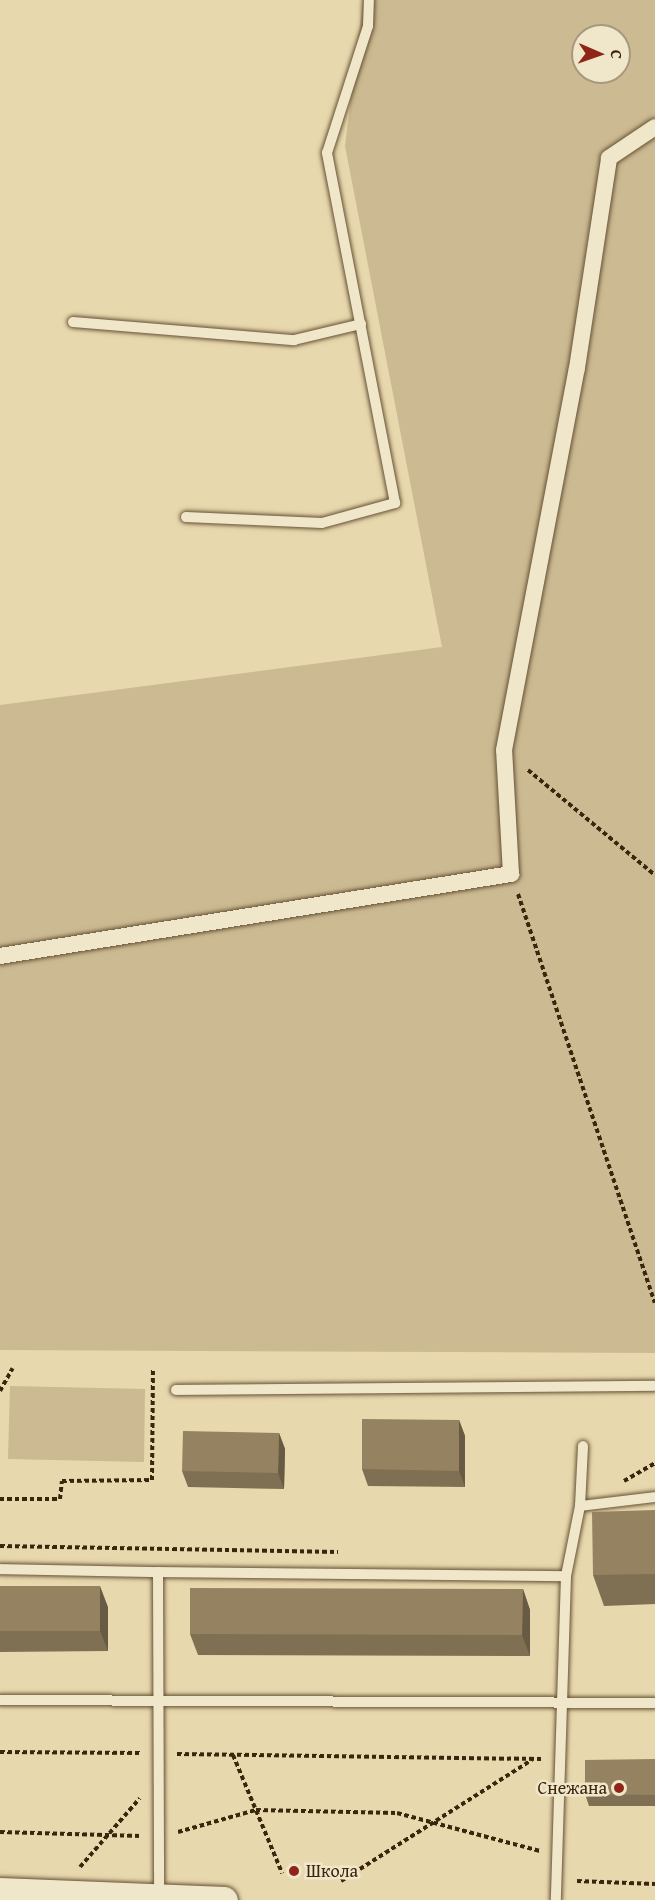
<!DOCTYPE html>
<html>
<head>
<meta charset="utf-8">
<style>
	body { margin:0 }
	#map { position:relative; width:655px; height:1900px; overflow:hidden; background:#e8d8ad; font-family:"Gentium Book Plus",serif }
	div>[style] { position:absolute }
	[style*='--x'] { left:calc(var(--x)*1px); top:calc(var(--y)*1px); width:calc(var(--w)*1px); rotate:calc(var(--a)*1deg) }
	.green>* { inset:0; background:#cbba92 }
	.path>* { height:4px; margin-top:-2px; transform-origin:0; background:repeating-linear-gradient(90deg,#3b250d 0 4.5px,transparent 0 7.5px) }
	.roads { filter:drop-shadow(0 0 2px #665235) drop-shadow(0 0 2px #665235) }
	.service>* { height:10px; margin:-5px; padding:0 5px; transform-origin:5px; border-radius:5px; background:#f0e6ca }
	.pedestrian>* { height:16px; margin:-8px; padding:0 8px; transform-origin:8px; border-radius:8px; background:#f0e6ca }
	.tertiary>* { height:27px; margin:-13.5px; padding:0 13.5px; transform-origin:13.5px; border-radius:13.5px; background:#f0e6ca }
	.wall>* { inset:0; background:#807053 }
	.shaded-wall>* { inset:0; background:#685b43 }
	.building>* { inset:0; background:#958260 }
	.dots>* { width:16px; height:16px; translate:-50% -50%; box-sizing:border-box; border:3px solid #f0e6ca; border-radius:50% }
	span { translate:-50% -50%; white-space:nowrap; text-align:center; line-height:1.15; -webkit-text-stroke:5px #f0e6ca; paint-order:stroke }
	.poi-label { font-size:18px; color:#3b250d }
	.right { translate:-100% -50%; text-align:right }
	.left { translate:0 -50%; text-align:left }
	.north { position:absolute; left:571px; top:24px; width:60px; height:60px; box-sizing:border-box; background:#f0e6ca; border:2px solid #a8997e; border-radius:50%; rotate:92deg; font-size:16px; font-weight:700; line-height:24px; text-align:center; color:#3b250d }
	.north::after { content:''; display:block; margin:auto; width:21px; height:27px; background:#8f2418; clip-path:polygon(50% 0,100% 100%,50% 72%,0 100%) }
</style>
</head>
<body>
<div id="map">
	<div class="green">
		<div style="clip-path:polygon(evenodd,363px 0,655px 0,655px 1353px,0 1350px,0 705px,442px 647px,345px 146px,363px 0,583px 36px,619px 36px,619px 72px,583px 72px,583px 36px)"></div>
		<div style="clip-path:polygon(10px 1386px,145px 1389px,144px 1462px,8px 1459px)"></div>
	</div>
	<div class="path">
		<div style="--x:528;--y:770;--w:165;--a:39.6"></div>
		<div style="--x:518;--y:894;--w:431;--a:71.5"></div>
		<div style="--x:0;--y:1391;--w:26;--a:-61"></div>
		<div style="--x:624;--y:1481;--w:36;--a:-30"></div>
		<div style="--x:0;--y:1499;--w:60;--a:0"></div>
		<div style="--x:60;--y:1499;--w:18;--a:-84"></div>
		<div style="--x:62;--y:1481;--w:90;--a:-0.6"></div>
		<div style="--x:152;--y:1480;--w:112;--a:-89.5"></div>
		<div style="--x:0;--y:1546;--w:338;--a:1"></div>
		<div style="--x:0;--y:1752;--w:140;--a:0.4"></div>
		<div style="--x:177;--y:1754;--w:365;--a:0.8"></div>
		<div style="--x:233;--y:1755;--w:128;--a:67.4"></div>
		<div style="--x:0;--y:1832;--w:141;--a:1.6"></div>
		<div style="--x:178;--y:1832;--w:81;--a:-15.8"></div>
		<div style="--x:256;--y:1810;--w:141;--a:1.2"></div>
		<div style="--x:397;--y:1813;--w:148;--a:14.9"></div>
		<div style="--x:80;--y:1867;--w:91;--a:-49"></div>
		<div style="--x:341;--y:1881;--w:226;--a:-32.4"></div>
		<div style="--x:577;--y:1881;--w:78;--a:2.2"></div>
	</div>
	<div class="roads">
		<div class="service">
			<div style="--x:73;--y:322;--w:222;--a:4.7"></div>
			<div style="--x:294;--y:340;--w:69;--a:-13.4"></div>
			<div style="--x:186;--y:517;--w:136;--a:2.5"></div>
			<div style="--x:322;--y:523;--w:76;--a:-15.3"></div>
			<div style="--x:395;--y:503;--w:357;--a:-101"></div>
			<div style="--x:327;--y:153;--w:133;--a:-72.1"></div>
			<div style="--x:368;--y:26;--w:26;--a:-88"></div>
			<div style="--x:176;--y:1390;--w:479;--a:-0.5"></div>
			<div style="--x:580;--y:1506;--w:60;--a:-87.1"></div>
			<div style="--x:0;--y:1569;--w:158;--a:1.1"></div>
			<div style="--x:158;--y:1572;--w:324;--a:89.8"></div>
			<div style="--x:158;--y:1572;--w:408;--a:0.6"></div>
			<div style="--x:566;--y:1576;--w:324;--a:91.8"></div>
			<div style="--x:566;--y:1576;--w:71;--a:-78.7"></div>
			<div style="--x:580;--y:1506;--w:76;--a:-6.8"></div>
			<div style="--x:0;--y:1700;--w:655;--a:0.26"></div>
		</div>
		<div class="pedestrian">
			<div style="--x:0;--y:956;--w:518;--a:-9.12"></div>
			<div style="--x:511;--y:874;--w:124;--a:-93.2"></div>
			<div style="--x:504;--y:750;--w:389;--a:-79.2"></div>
			<div style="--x:577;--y:368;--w:212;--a:-81.3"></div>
			<div style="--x:609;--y:158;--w:55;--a:-34"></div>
		</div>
		<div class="tertiary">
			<div style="--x:0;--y:1891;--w:224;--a:2.3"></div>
		</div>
	</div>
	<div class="wall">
		<div style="clip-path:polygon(459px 1420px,465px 1436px,465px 1487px,368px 1486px,362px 1469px)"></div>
		<div style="clip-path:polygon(279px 1433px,285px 1449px,284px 1489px,188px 1487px,182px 1471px)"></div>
		<div style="clip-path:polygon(655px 1510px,655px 1604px,604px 1606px,593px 1575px)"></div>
		<div style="clip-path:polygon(0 1586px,108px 1607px,108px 1651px,0 1652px)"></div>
		<div style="clip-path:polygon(523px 1589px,530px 1610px,530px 1656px,198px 1655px,190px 1634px)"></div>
		<div style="clip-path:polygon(655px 1759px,655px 1806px,589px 1806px,585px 1794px)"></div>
	</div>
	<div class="shaded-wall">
		<div style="clip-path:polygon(459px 1420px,465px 1436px,465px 1487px,459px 1471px)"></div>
		<div style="clip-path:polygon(279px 1433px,285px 1449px,284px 1489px,278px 1473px)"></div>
		<div style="clip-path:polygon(100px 1586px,108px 1607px,108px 1651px,100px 1631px)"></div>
		<div style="clip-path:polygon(523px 1589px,530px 1610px,530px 1656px,522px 1635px)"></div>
	</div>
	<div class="building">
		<div style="clip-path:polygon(362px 1419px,459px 1420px,459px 1471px,362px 1469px)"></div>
		<div style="clip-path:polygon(183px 1431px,279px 1433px,278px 1473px,182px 1471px)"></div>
		<div style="clip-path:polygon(655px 1510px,655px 1574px,593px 1575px,592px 1512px)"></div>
		<div style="clip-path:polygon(0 1586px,100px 1586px,100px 1631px,0 1631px)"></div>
		<div style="clip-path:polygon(190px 1588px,523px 1589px,522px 1635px,190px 1634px)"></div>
		<div style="clip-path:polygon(655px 1759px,655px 1795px,585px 1794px,585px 1760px)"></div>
	</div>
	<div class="dots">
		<div style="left:619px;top:1788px;background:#8f2418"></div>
		<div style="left:294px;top:1871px;background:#8f2418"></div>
	</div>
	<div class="poi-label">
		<span class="right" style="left:607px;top:1788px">Снежана</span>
		<span class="left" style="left:306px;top:1871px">Школа</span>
	</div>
	<div class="north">С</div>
</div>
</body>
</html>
